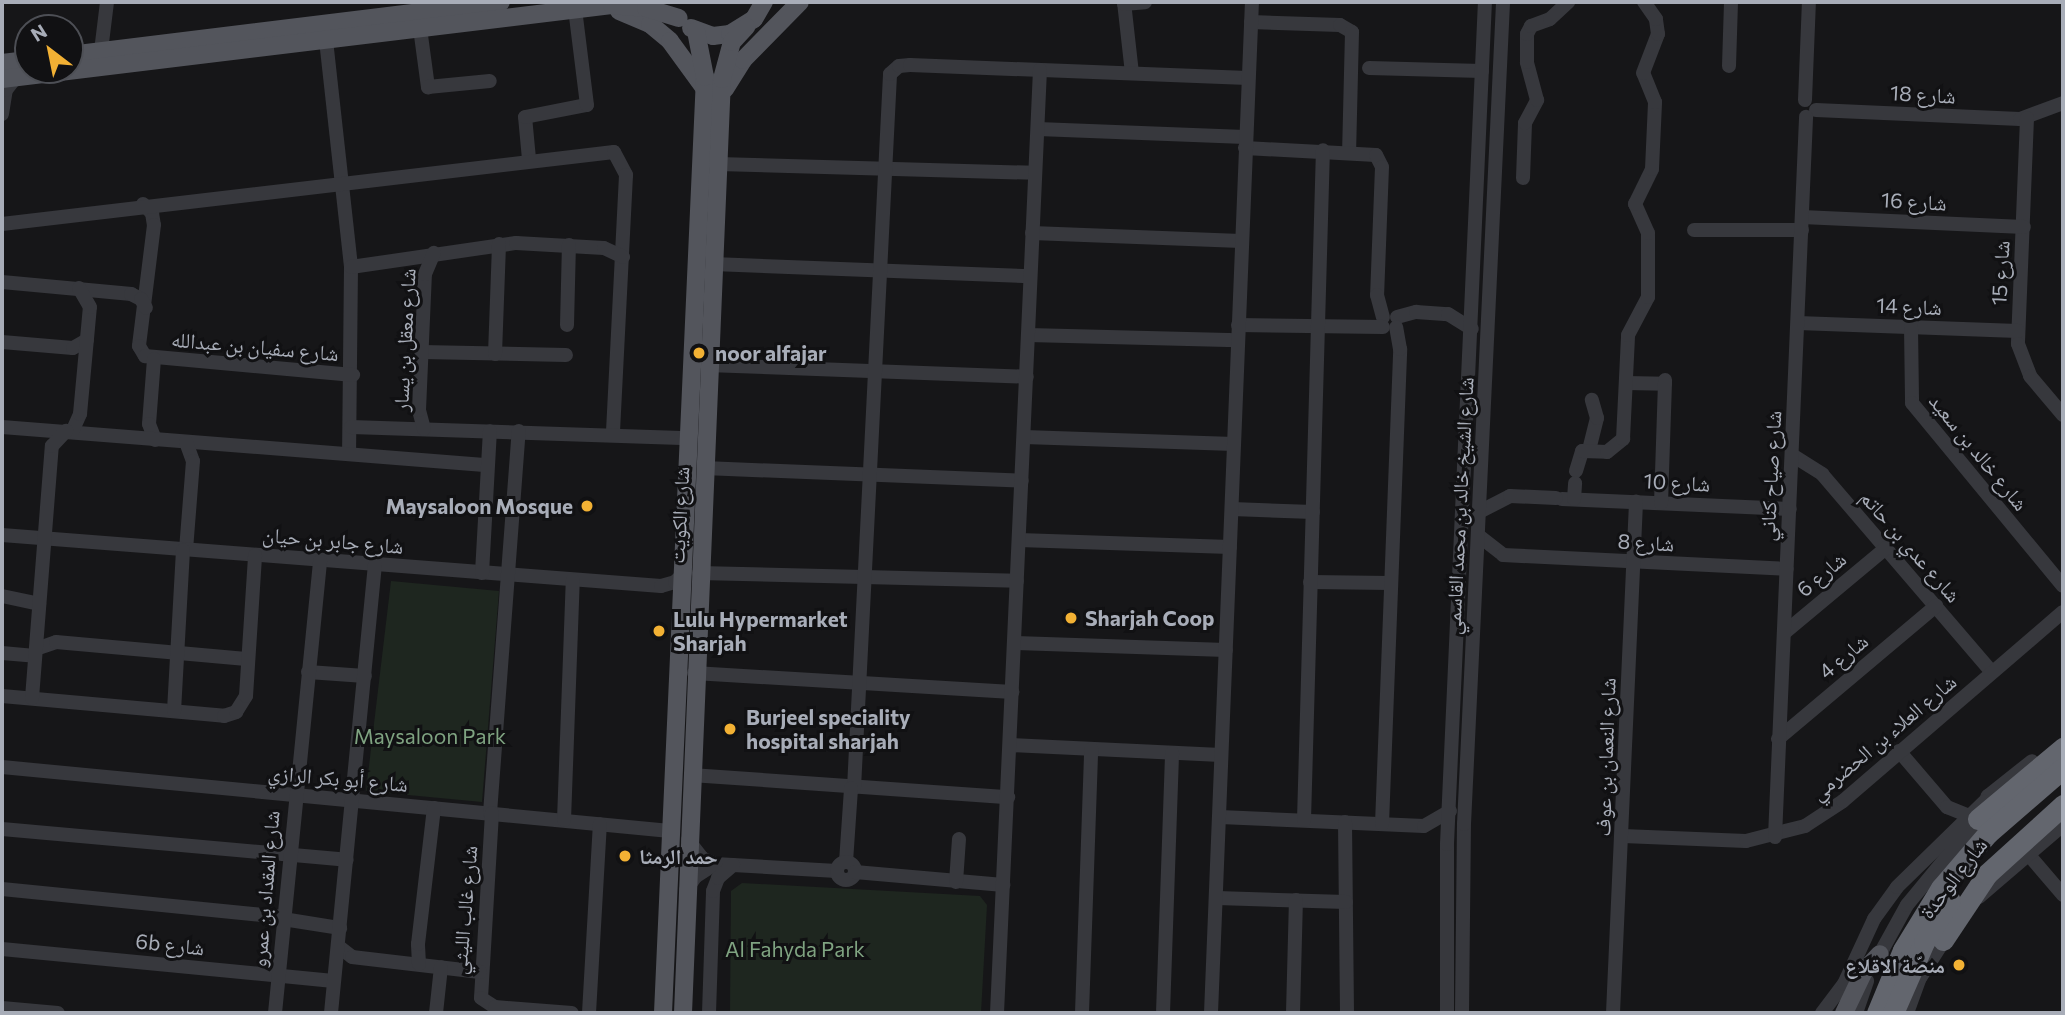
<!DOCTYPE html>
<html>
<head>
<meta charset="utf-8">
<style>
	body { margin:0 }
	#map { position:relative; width:2065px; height:1015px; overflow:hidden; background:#161618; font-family:Commissioner,"Noto Naskh Arabic",sans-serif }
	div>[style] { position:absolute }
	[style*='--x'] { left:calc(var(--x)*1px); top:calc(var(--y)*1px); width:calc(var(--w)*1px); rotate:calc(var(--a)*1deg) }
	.green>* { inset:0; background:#1e261f }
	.minor>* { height:14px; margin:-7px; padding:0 7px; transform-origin:7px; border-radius:7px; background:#37383d }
	.minor>.ring { margin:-7px; padding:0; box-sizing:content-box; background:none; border:14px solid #37383d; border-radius:50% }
	.major>* { height:18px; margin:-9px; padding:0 9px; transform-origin:9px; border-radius:9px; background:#53555c }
	.highway>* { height:21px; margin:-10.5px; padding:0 10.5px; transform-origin:10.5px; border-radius:10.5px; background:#63666e }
	.dots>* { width:19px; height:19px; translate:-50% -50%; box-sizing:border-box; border:4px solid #111113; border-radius:50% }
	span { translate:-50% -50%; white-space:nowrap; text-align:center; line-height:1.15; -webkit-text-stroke:6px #111113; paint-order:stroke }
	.street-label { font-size:21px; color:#a8adb8 }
	.poi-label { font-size:21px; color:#a8adb8; font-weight:700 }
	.left { translate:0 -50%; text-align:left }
	.right { translate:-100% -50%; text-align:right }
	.park-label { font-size:21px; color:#7fa381 }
	.frame { position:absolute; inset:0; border:4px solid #a8adb8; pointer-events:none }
	.north { position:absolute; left:14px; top:14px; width:70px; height:70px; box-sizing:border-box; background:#111113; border:2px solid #4d4f55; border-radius:50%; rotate:328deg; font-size:19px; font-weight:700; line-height:28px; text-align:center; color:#a8adb8 }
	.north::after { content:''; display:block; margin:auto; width:24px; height:32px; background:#f2b134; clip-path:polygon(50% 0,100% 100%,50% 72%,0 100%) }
</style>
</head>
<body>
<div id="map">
	<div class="green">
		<div style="clip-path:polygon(391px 581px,499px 591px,482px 802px,366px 791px)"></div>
		<div style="clip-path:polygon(742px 883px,980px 896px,987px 905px,981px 1013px,730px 1013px,731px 891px)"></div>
	</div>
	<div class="minor">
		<div style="--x:1124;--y:2;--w:71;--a:83.6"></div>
		<div style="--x:1124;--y:4;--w:21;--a:-5"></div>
		<div style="--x:1251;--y:22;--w:89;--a:1.9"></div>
		<div style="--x:1340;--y:25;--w:14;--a:30"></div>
		<div style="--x:1352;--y:32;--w:119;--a:91.4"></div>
		<div style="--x:420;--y:28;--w:60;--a:82.3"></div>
		<div style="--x:428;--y:87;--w:62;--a:-5.5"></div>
		<div style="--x:326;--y:40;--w:228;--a:83.7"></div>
		<div style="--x:351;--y:267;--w:187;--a:90.6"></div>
		<div style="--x:101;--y:51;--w:49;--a:-83"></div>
		<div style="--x:1729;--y:66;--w:64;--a:-88.2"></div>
		<div style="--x:1369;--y:68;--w:113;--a:1.5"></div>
		<div style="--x:1805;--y:100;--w:98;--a:-87.7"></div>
		<div style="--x:1816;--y:110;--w:204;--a:2.5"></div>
		<div style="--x:2020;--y:119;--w:46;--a:-20.4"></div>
		<div style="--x:2;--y:114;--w:24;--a:-81"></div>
		<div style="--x:6;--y:90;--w:16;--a:-52"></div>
		<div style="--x:2027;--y:118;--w:226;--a:92.3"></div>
		<div style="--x:2018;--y:344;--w:34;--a:69"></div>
		<div style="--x:2030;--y:376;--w:51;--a:49.8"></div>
		<div style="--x:1038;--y:129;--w:207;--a:2.2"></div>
		<div style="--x:1245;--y:148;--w:131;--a:3.1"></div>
		<div style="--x:1376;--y:155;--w:13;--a:63"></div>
		<div style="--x:1382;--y:167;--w:128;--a:92.2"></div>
		<div style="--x:1377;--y:295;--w:23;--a:75"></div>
		<div style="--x:529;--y:159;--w:42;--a:-95.4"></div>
		<div style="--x:525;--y:117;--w:63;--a:-11"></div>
		<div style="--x:587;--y:105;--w:97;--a:-97.1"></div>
		<div style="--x:718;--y:164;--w:317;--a:1.6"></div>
		<div style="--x:1523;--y:178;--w:55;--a:-87.9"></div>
		<div style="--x:1525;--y:123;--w:26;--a:-62"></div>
		<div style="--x:1537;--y:100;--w:39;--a:-105"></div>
		<div style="--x:1527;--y:62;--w:28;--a:-90"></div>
		<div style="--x:1527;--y:34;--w:9;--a:-63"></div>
		<div style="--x:1531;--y:26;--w:20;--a:-20"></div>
		<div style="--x:1550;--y:19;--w:25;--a:-43"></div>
		<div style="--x:143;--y:204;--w:13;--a:45"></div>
		<div style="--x:152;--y:213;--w:12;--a:81"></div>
		<div style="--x:154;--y:225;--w:122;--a:97.1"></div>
		<div style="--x:139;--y:346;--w:12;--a:59"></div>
		<div style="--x:145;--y:356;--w:209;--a:5.2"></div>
		<div style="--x:1802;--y:217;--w:222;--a:2.6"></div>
		<div style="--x:2;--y:224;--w:616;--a:-6.71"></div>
		<div style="--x:614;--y:152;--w:26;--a:62"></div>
		<div style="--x:626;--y:175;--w:260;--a:92.9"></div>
		<div style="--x:1694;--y:230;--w:108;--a:0"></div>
		<div style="--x:1032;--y:233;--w:209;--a:2.2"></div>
		<div style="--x:713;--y:264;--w:317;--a:2.2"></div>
		<div style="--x:351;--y:267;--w:167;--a:-8.3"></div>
		<div style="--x:516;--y:243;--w:88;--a:3.3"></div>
		<div style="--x:604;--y:248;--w:21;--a:25"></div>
		<div style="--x:2;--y:282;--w:130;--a:5.3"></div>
		<div style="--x:131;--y:294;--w:11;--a:27"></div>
		<div style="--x:141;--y:299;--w:10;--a:61"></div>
		<div style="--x:1397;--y:317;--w:20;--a:-15"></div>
		<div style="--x:1416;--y:312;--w:32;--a:4"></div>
		<div style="--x:1448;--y:314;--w:28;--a:32"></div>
		<div style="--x:1798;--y:323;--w:220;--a:2.1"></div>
		<div style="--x:567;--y:325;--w:80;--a:-88.6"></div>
		<div style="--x:1238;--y:325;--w:145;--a:0.8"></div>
		<div style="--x:1911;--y:327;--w:76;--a:89.2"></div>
		<div style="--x:1912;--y:403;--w:237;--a:50.5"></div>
		<div style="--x:1028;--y:335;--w:210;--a:1.4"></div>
		<div style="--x:2;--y:342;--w:71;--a:4.8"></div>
		<div style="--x:73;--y:348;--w:16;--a:-30"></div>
		<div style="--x:422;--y:352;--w:144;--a:1.2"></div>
		<div style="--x:495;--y:354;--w:110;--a:-87.9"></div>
		<div style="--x:154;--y:359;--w:65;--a:94.4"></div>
		<div style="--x:149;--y:424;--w:17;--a:69"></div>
		<div style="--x:707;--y:365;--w:320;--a:2.1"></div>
		<div style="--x:1626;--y:383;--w:39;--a:1"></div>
		<div style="--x:2;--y:427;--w:487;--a:4.5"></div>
		<div style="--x:351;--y:427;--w:338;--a:1.9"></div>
		<div style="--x:424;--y:429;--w:20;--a:-105"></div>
		<div style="--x:419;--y:410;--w:136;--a:-87.5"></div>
		<div style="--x:425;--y:274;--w:23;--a:-67"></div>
		<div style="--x:72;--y:432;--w:20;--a:-66"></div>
		<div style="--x:80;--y:414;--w:107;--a:-84.7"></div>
		<div style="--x:90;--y:307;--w:22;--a:-120"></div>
		<div style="--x:1024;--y:437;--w:210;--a:1.9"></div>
		<div style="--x:186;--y:442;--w:20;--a:70"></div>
		<div style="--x:193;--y:461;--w:89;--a:94.5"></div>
		<div style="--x:1589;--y:450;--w:33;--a:-76"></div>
		<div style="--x:1597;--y:418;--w:19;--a:-106"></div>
		<div style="--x:1792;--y:455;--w:36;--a:32"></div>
		<div style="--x:1822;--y:474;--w:261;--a:49.4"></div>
		<div style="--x:704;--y:468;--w:318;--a:2.3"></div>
		<div style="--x:1576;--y:471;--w:21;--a:-73"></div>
		<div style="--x:1582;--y:451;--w:25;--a:2"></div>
		<div style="--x:1607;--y:452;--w:21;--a:-39"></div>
		<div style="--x:1623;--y:439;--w:104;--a:-87.2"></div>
		<div style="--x:1628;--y:335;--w:43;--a:-62.2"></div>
		<div style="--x:1648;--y:297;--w:64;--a:-90"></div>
		<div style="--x:1648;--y:233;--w:32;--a:-114"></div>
		<div style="--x:1635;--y:204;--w:39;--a:-64"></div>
		<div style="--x:1652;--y:169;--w:67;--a:-87.4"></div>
		<div style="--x:1655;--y:102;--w:31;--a:-112"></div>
		<div style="--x:1643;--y:73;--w:42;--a:-69"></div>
		<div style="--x:1658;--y:34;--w:15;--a:-98"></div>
		<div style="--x:1656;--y:19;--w:21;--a:-125"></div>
		<div style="--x:1562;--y:499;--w:228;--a:2.5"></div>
		<div style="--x:1574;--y:499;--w:16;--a:-86"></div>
		<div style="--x:1661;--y:503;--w:123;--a:-88.1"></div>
		<div style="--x:1232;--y:509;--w:81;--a:2.1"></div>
		<div style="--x:1479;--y:512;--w:35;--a:-27"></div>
		<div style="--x:1510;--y:496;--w:46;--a:2.5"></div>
		<div style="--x:2;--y:535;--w:661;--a:4.43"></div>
		<div style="--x:661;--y:586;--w:15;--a:-16"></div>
		<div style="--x:675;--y:582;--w:14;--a:-45"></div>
		<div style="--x:1479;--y:536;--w:31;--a:38"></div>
		<div style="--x:1503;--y:555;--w:284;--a:2.8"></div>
		<div style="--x:1019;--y:540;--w:211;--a:1.9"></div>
		<div style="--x:482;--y:573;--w:142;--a:-86.8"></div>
		<div style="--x:699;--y:573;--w:318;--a:1.4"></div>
		<div style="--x:1310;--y:582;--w:80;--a:0.7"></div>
		<div style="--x:2;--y:596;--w:38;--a:12"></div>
		<div style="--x:1784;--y:633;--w:133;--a:-39.8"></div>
		<div style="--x:1014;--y:643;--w:212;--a:1.9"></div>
		<div style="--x:36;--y:649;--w:21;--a:-19"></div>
		<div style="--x:56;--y:642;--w:191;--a:5.1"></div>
		<div style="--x:2;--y:653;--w:33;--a:5"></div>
		<div style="--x:308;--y:672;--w:57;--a:4"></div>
		<div style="--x:694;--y:673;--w:319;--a:3.4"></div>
		<div style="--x:2;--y:696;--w:223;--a:5.1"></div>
		<div style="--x:224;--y:716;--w:13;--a:-18"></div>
		<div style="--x:236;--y:712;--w:19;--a:-58"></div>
		<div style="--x:246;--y:696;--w:141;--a:-86.3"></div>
		<div style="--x:32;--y:698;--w:253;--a:-85.5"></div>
		<div style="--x:52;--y:446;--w:21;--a:-47"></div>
		<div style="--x:174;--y:711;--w:161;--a:-86.8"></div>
		<div style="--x:1778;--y:739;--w:207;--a:-40.1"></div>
		<div style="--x:1010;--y:745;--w:211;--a:2.7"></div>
		<div style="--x:1899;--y:751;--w:74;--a:49.4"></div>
		<div style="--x:1947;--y:807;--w:22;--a:22"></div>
		<div style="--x:2;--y:767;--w:671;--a:5.47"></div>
		<div style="--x:691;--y:775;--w:318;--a:4"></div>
		<div style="--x:854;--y:788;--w:715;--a:-87.11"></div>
		<div style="--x:890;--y:74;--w:12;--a:-42"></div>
		<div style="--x:899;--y:66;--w:11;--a:-5"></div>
		<div style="--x:910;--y:65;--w:338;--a:2.2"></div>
		<div style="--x:490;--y:813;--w:383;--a:-85.7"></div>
		<div style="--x:492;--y:813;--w:185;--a:93.4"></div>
		<div style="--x:481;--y:998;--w:17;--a:33"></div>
		<div style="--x:495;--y:1007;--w:77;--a:4.5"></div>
		<div style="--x:1220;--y:817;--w:204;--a:2.5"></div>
		<div style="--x:1424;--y:826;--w:30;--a:-30"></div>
		<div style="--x:564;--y:820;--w:240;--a:-87.9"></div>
		<div style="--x:1304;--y:820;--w:670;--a:-88.38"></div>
		<div style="--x:1345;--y:822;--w:191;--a:89.4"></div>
		<div style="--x:1382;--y:824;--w:475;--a:-87.8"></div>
		<div style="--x:1400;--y:349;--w:22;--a:-100"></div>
		<div style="--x:2;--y:829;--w:346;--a:5.1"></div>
		<div style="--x:1623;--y:836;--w:123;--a:2.3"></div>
		<div style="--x:1746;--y:841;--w:61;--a:-14.3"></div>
		<div style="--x:1805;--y:826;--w:45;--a:-33.3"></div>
		<div style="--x:1843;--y:801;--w:290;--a:-40.7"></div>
		<div style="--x:1775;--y:837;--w:721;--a:-87.53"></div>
		<div style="--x:688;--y:840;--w:23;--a:52"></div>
		<div style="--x:702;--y:858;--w:14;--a:25"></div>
		<div style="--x:715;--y:864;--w:122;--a:3.3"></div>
		<div style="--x:2028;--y:854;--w:54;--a:49.5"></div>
		<div style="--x:846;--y:862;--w:74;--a:-86.1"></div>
		<div class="ring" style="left:837px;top:862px;width:4px;height:4px"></div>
		<div style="--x:855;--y:872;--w:149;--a:5"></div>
		<div style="--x:956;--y:882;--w:43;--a:-86"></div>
		<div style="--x:2;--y:889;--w:282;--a:5.7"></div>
		<div style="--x:686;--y:890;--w:16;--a:-55"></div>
		<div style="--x:695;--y:877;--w:24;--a:-33"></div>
		<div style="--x:1979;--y:897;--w:111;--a:-40.6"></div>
		<div style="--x:1217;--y:898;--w:129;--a:1.8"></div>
		<div style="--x:283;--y:919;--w:58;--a:9"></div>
		<div style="--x:338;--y:946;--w:18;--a:38"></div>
		<div style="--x:352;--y:957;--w:129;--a:6.7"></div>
		<div style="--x:2;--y:949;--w:333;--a:5.5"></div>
		<div style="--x:1875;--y:963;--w:66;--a:-61.1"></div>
		<div style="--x:1907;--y:905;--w:112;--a:-50.5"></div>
		<div style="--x:1978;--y:819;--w:25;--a:-67"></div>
		<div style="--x:1988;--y:796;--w:56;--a:-38.5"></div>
		<div style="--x:419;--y:964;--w:20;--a:-93"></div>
		<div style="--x:418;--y:944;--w:137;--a:-83.3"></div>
		<div style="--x:2;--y:1008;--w:56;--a:5.1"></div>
		<div style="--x:275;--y:1013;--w:454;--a:-84.3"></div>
		<div style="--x:331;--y:1013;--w:450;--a:-84.4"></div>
		<div style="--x:436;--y:1013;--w:46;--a:-83.8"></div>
		<div style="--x:589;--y:1013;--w:189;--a:-86.7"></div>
		<div style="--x:709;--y:1013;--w:122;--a:-88.1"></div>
		<div style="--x:713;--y:891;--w:14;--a:-69"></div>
		<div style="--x:718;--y:878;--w:20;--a:-41"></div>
		<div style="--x:997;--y:1013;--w:944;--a:-87.39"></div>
		<div style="--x:1082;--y:1013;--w:264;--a:-88"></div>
		<div style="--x:1163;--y:1013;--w:260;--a:-88"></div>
		<div style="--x:1211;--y:1013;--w:1012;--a:-87.68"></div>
		<div style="--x:1293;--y:1013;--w:113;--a:-88.5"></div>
		<div style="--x:1447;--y:1013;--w:169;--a:-90"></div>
		<div style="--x:1447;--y:844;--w:843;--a:-87.42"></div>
		<div style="--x:1462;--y:1013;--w:189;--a:-89.4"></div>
		<div style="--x:1464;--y:824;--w:823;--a:-87.28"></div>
		<div style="--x:1613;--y:1013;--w:512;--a:-87.42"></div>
		<div style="--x:1822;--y:1013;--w:36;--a:-53"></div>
		<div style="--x:1844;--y:984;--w:72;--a:-65.2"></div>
		<div style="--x:1874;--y:919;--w:39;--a:-54"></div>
		<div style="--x:1897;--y:887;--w:122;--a:-44.3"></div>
		<div style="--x:1856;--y:1013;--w:34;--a:-71"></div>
		<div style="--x:1907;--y:1013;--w:37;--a:-70"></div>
		<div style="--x:1920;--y:978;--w:52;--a:-57.5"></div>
	</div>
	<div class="major">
		<div style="--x:619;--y:11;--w:34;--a:23"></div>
		<div style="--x:650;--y:24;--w:26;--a:40"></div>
		<div style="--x:670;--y:41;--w:59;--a:53.9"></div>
		<div style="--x:691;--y:28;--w:23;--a:20"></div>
		<div style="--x:713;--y:36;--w:17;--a:-7"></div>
		<div style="--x:730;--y:34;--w:28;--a:-32"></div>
		<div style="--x:754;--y:19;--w:20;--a:-60"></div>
		<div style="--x:70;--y:55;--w:434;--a:-7"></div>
		<div style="--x:2;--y:63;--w:26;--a:-7"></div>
		<div style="--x:2;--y:79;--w:614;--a:-6.92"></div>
		<div style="--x:612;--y:5;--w:34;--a:5"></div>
		<div style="--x:646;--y:8;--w:34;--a:17"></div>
		<div style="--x:725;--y:89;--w:34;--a:-58"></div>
		<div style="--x:743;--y:60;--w:81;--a:-45.5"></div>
		<div style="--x:663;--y:1013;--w:937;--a:-87.43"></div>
		<div style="--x:705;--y:77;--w:47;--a:-101.1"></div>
		<div style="--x:683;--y:1013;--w:935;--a:-87.61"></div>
		<div style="--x:722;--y:79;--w:38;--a:-75"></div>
		<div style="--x:732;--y:42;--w:21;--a:-47"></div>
		<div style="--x:1844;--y:1013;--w:47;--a:-64.5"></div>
		<div style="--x:1864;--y:971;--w:23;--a:-47"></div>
	</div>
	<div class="highway">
		<div style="--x:1978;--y:819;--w:111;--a:-39.9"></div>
		<div style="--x:1943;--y:940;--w:79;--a:-56.3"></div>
		<div style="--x:1987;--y:874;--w:103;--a:-42.2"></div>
		<div style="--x:1877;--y:1013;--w:68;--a:-67.6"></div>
		<div style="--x:1903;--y:950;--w:73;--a:-58.5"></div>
		<div style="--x:1941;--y:888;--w:72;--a:-49.5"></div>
		<div style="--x:1988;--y:833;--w:99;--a:-40.9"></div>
		<div style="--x:1893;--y:1013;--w:77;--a:-66.4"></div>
		<div style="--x:1924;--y:942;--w:49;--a:-58.2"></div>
	</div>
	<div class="dots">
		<div style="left:699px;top:353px;background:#f2b134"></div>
		<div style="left:587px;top:506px;background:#f2b134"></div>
		<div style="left:1071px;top:618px;background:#f2b134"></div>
		<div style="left:659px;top:631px;background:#f2b134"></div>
		<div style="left:730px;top:729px;background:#f2b134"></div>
		<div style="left:625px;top:856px;background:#f2b134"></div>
		<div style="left:1959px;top:965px;background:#f2b134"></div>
	</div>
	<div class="street-label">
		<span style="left:1923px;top:94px;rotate:3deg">شارع 18</span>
		<span style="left:1914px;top:201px;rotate:3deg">شارع 16</span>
		<span style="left:2000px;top:273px;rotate:-87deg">شارع 15</span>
		<span style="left:1909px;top:306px;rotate:2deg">شارع 14</span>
		<span style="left:404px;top:340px;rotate:-87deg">شارع معقل بن يسار</span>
		<span style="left:255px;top:346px;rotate:5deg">شارع سفيان بن عبدالله</span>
		<span style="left:1979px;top:452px;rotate:51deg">شارع خالد بن سعيد</span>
		<span style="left:1770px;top:476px;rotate:-87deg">شارع صياح كناني</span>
		<span style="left:1677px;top:482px;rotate:3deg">شارع 10</span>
		<span style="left:1459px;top:506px;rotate:-87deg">شارع الشيخ خالد بن محمد القاسمي</span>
		<span style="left:679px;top:515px;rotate:-87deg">شارع الكويت</span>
		<span style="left:333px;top:540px;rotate:5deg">شارع جابر بن حيان</span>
		<span style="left:1646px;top:542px;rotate:3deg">شارع 8</span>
		<span style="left:1911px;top:546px;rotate:49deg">شارع عدي بن حاتم</span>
		<span style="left:1821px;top:574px;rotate:-40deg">شارع 6</span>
		<span style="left:1843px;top:656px;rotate:-40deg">شارع 4</span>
		<span style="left:1883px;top:737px;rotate:-40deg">شارع العلاء بن الحضرمي</span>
		<span style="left:1605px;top:757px;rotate:-88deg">شارع النعمان بن عوف</span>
		<span style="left:338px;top:778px;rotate:5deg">شارع أبو بكر الرازي</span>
		<span style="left:1953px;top:878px;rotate:-52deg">شارع الوحدة</span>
		<span style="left:265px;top:889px;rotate:-85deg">شارع المقداد بن عمرو</span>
		<span style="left:464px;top:910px;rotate:-85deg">شارع غالب الليثي</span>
		<span style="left:170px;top:944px;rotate:6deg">6b شارع</span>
	</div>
	<div class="poi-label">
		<span class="left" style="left:715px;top:353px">noor alfajar</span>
		<span class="right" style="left:573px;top:506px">Maysaloon Mosque</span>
		<span class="left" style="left:1085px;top:618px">Sharjah Coop</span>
		<span class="left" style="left:673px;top:631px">Lulu Hypermarket<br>Sharjah</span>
		<span class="left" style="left:746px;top:729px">Burjeel speciality<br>hospital sharjah</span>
		<span class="left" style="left:639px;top:856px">حمد الرمثا</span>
		<span class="right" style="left:1945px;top:965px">منصّة الاقلاع</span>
	</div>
	<div class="park-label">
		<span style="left:430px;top:736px">Maysaloon Park</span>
		<span style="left:795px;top:949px">Al Fahyda Park</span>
	</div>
	<div class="frame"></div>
	<div class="north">N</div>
</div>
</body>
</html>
